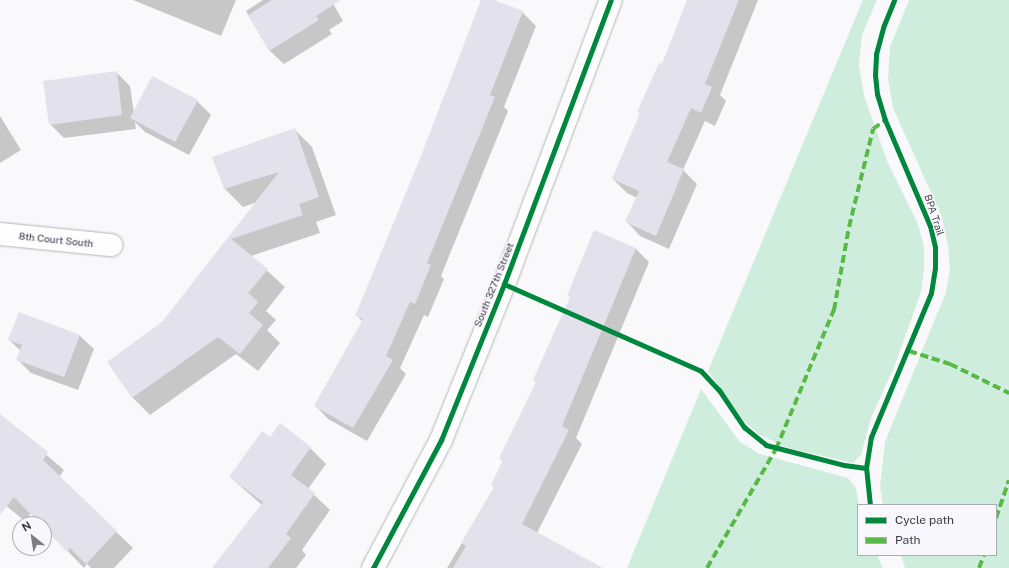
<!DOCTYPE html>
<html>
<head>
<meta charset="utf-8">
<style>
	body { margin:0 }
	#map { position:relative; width:1009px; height:568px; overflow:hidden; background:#f9f9fb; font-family:"Public Sans",sans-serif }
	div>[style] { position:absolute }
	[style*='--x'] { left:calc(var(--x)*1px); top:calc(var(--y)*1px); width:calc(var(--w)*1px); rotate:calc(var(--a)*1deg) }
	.green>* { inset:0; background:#cfeddc }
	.shadow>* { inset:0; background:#0003 }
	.building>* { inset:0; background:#e3e2ec }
	.roads { filter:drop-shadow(0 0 1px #b5b5ba) drop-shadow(0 0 1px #b5b5ba) }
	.minor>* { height:22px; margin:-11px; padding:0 11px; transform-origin:11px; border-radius:11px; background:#fefefe }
	.quiet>* { height:4px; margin-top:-2px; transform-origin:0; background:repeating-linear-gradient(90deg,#58b947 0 8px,transparent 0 12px) }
	.cycleway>* { height:5px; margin:-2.5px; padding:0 2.5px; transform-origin:2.5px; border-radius:2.5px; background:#00873e }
	span { translate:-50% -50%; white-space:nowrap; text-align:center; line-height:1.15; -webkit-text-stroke:3px #f8f8fc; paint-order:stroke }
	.street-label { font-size:10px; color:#3c3a44 }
	.legend { position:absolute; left:857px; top:504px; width:140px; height:52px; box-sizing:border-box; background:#f8f8fc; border:1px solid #adacb2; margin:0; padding:5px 7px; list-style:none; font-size:12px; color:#3c3a44 }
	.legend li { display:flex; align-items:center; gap:8px; height:20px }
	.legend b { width:20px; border:1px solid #adacb2 }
	.north { position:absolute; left:12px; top:516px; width:40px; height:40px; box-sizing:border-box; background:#f8f8fc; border:1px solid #adacb2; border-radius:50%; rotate:330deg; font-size:11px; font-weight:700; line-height:16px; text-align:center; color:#3c3a44 }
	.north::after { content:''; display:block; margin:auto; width:14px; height:18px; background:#7e7d84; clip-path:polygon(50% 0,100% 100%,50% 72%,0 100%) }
</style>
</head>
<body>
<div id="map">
	<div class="green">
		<div style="clip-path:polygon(863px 0,877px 0,862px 35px,859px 65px,864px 95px,887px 161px,918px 224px,924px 246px,924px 271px,921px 292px,895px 365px,871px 418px,861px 455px,853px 463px,788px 448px,760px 435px,744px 421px,708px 371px)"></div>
		<div style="clip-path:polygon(909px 0,1009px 0,1009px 568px,905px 568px,901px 555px,996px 555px,996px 505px,883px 505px,880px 487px,885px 442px,946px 292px,950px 269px,948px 246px,942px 217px,893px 108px,888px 79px,890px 47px)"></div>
		<div style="clip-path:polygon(701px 389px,740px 442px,760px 454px,848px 478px,856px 488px,859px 505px,858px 555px,877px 555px,883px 568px,627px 568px)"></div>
	</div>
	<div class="shadow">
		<div style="clip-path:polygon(133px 0,236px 0,221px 36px)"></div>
		<div style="clip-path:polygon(263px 0,331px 0,343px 21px,329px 30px,332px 34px,284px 64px,270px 51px,246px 11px)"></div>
		<div style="clip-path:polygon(482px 0,492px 0,522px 12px,536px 26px,504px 107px,508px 111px,441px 276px,444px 279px,428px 317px,424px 315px,400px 368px,406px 374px,367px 441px,328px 419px,315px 405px,363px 322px,356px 315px,420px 162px)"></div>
		<div style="clip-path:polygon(688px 0,758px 0,720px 95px,726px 101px,715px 126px,705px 121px,683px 170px,697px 184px,669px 249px,640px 236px,627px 222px,637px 198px,627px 193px,613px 179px,641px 114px,639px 112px,662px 65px)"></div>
		<div style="clip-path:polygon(116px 72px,130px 86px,134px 113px,197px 101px,211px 115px,189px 155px,145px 132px,135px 122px,136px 129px,64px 138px,50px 124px)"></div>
		<div style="clip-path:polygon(0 116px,21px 150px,0 163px)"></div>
		<div style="clip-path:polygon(294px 129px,312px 147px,336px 215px,316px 222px,320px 233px,251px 256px,285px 287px,266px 311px,276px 320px,267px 330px,280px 343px,258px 371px,236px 354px,150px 415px,132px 397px,163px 323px,257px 202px,243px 207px,225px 189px,214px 157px)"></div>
		<div style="clip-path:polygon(635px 248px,649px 262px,576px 438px,582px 444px,537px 533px,597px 568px,447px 568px,495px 488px,492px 485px,503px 461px,500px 458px,537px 383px,534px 380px,571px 298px,569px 296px)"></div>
		<div style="clip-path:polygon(19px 313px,80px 336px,94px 349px,78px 390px,31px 373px,17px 359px,21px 351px,9px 340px)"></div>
		<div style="clip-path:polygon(0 415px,64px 470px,59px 477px,133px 548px,114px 568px,91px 568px,87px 564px,84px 568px,31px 513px,25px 521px,0 501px)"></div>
		<div style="clip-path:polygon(270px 438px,310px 448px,326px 464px,308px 489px,330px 510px,302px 550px,306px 555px,296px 568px,213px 568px,262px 505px,230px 477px)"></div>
	</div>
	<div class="building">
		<div style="clip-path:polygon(272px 0,341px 0,316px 16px,319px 20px,269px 51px,248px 15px)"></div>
		<div style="clip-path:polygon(481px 0,494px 0,523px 11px,490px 95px,495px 97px,427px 263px,431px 265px,415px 304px,410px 302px,386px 356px,393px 360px,353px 428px,314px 406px,363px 319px,355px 316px,419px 161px)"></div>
		<div style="clip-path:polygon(687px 0,739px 0,705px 84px,712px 87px,701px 113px,691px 108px,667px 162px,684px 169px,656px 236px,625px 222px,639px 191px,612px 179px,640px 113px,637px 112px,659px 63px,662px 64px)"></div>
		<div style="clip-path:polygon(117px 71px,122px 115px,49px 125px,43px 81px)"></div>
		<div style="clip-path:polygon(152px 76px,198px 100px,175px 142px,130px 118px)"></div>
		<div style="clip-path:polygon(295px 128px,319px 197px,299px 204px,303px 215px,231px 239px,268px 269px,248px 293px,258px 302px,249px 313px,263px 325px,240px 354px,218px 337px,132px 398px,107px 362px,162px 322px,279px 172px,224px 189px,212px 157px)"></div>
		<div style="clip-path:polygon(594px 230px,636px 248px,562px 426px,569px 430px,522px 524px,603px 568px,453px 568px,466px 546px,461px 543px,494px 487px,491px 485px,503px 460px,499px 458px,536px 382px,533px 380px,570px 297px,567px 296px)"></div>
		<div style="clip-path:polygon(19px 312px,80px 335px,64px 377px,16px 360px,22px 345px,8px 340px)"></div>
		<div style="clip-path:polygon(0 414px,48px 452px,43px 460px,117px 531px,86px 564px,70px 548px,67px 552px,44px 528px,44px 524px,40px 524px,14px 497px,0 515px)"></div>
		<div style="clip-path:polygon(280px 423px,311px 447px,291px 475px,315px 493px,286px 534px,291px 538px,268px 568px,212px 568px,263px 502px,229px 477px,262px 431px,270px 437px)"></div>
	</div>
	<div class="roads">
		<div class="minor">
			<div style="--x:0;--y:234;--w:112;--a:5.7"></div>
			<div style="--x:373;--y:568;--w:145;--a:-62"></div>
			<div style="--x:441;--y:440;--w:168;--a:-68"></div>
			<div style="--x:504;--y:284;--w:303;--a:-69.4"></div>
		</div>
	</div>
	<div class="quiet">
		<div style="--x:909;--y:351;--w:43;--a:17.6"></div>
		<div style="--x:950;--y:364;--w:66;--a:26.2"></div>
		<div style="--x:996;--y:518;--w:40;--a:-71.1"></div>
		<div style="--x:707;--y:568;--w:138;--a:-59.9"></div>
		<div style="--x:776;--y:449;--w:151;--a:-67.4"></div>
		<div style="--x:834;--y:310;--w:84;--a:-79.8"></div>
		<div style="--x:849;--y:227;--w:101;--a:-76.2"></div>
		<div style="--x:873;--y:129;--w:15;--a:-37"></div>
		<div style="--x:979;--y:568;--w:14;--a:-69"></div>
	</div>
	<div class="cycleway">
		<div style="--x:504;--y:284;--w:215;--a:23.8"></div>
		<div style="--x:701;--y:371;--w:26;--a:47"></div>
		<div style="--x:719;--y:390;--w:45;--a:56"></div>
		<div style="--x:744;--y:427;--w:28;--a:39"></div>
		<div style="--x:766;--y:445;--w:81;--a:14.4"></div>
		<div style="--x:844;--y:465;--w:22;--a:8"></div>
		<div style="--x:870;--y:505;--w:37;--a:-96"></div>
		<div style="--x:866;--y:468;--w:31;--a:-81"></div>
		<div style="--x:871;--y:437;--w:156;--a:-67.4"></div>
		<div style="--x:931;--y:293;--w:25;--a:-81"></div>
		<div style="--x:935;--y:268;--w:21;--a:-90"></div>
		<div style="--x:935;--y:247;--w:22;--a:-103"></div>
		<div style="--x:930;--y:226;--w:115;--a:-113"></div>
		<div style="--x:885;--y:120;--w:27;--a:-107"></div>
		<div style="--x:877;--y:94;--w:19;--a:-96"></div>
		<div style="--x:875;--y:75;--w:21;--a:-87"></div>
		<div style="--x:876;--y:54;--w:30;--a:-75"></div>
		<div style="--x:884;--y:25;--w:27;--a:-68"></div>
		<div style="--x:373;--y:568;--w:145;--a:-62"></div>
		<div style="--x:441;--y:440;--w:168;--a:-68"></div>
		<div style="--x:504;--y:284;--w:303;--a:-69.4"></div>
	</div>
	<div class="street-label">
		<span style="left:934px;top:215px;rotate:72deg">BPA Trail</span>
		<span style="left:56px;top:240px;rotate:6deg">8th Court South</span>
		<span style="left:494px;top:285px;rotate:-68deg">South 327th Street</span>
	</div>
	<ul class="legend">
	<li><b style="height:5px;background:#00873e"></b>Cycle path</li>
	<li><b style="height:5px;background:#58b947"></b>Path</li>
	</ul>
	<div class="north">N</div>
</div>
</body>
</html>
